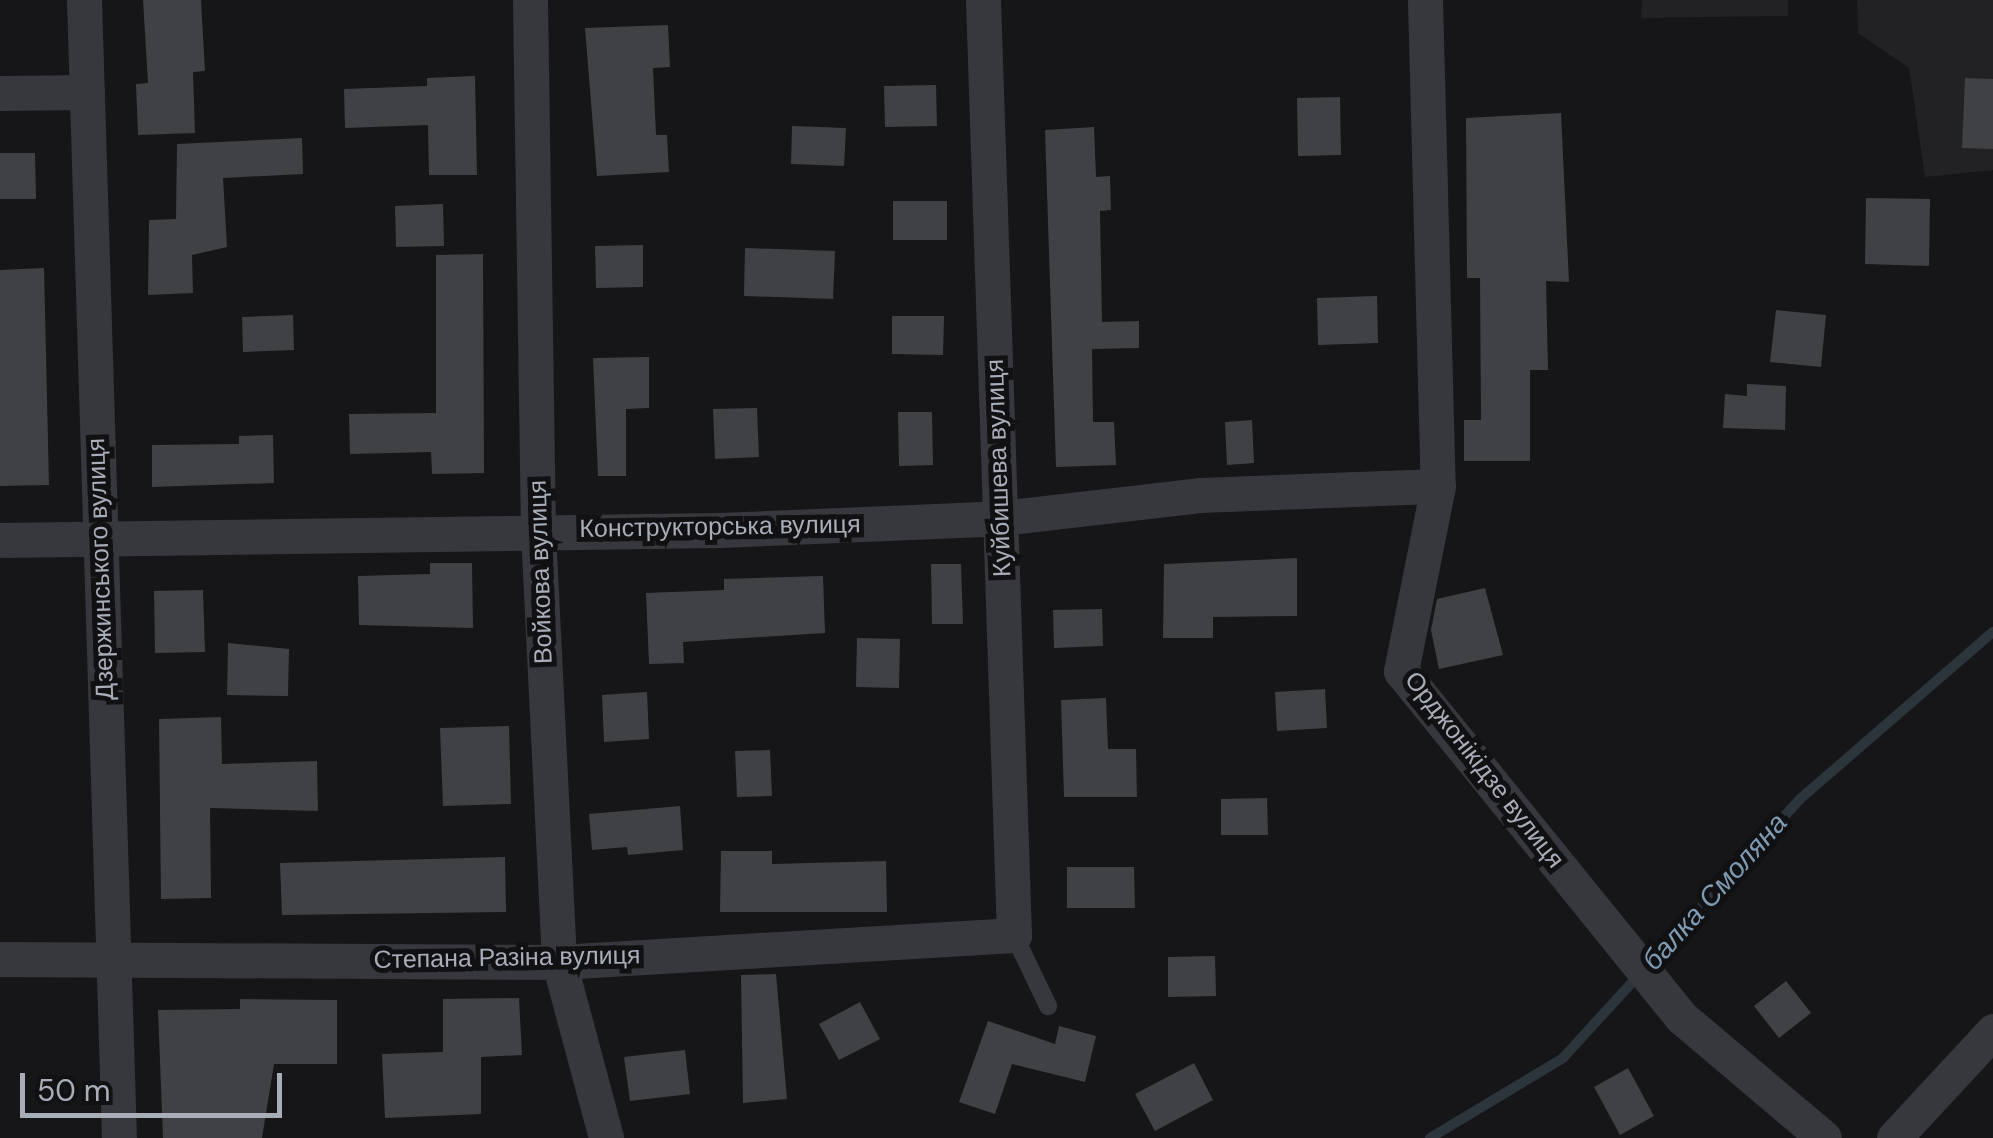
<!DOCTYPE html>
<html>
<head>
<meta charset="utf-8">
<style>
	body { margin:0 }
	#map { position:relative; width:1993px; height:1138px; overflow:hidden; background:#161618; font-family:"DM Sans",sans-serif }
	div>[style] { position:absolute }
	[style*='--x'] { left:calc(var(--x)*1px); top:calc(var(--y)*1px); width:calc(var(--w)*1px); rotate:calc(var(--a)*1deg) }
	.built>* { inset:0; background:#222225 }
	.stream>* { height:10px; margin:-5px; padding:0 5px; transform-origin:5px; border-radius:5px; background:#2c353c }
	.building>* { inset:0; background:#404145 }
	.lane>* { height:18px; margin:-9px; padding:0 9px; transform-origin:9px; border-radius:9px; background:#37383d }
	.street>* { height:35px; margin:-17.5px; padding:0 17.5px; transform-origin:17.5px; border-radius:17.5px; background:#37383d }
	span { translate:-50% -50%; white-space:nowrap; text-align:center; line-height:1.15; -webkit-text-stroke:10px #111113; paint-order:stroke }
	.street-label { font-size:25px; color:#a8adb8 }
	.water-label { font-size:28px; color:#7f9bb3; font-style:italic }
	.scale { position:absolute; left:20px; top:1073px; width:262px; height:45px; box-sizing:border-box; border:5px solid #a8adb8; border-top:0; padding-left:12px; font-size:30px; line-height:35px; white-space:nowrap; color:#a8adb8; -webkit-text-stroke:8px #111113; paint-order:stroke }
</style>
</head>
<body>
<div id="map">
	<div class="built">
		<div style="clip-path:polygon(1642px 0,1788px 0,1788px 16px,1641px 18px)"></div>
		<div style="clip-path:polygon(1857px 0,1993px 0,1993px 170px,1925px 177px,1909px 68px,1858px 33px)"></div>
	</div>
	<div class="stream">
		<div style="--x:1649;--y:964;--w:224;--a:-47.5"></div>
		<div style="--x:1800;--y:799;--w:255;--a:-40.9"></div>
		<div style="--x:1430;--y:1138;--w:155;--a:-31"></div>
		<div style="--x:1563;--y:1058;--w:110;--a:-47.6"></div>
	</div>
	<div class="building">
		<div style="clip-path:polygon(143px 0,201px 0,205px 71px,193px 72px,195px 133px,138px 135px,136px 84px,148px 83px)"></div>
		<div style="clip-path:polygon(668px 25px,670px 67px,653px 68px,656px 135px,667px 135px,669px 172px,597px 176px,585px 28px)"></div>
		<div style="clip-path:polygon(475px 76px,477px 175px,429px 175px,428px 125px,345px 128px,344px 89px,427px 86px,427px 78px)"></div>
		<div style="clip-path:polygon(1965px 78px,1993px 79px,1993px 149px,1962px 148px)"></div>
		<div style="clip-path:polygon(936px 85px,937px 126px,885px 127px,884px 86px)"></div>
		<div style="clip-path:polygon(1340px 97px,1341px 155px,1298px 156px,1297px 98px)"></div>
		<div style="clip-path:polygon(1561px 113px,1569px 282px,1546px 281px,1548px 370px,1530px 370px,1530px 461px,1464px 461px,1464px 420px,1481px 420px,1480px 278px,1467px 278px,1466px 118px)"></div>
		<div style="clip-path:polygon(792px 126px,846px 128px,844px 166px,791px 164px)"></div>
		<div style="clip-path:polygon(1094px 127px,1096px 177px,1110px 176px,1111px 210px,1100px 211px,1102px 322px,1139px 321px,1139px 348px,1092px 349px,1093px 422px,1114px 422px,1116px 465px,1056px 467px,1045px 130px)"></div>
		<div style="clip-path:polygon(302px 138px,303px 174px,223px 178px,227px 247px,192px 255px,193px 293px,148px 295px,149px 220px,176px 219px,177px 144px)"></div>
		<div style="clip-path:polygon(0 153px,35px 153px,36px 199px,0 199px)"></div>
		<div style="clip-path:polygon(1866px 198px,1930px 199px,1929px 266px,1865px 264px)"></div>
		<div style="clip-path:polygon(893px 201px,947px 201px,947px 240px,893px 240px)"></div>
		<div style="clip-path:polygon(443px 204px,444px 246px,396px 247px,395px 206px)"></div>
		<div style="clip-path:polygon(643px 245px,643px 287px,596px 288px,595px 246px)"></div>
		<div style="clip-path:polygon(745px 248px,835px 251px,833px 299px,744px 296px)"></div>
		<div style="clip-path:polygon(483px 254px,484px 473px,432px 474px,431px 452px,350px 454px,349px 414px,436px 413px,436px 255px)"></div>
		<div style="clip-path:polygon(44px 268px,49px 485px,0 486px,0 270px)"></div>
		<div style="clip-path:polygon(1377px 296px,1378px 343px,1318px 345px,1317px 298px)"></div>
		<div style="clip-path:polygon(1776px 310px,1826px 315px,1821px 367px,1770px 362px)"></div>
		<div style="clip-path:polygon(293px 315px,294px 350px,243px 352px,242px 317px)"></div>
		<div style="clip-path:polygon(892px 316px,944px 316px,943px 355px,892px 354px)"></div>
		<div style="clip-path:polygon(649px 357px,649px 408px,626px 409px,626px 476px,598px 476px,593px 358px)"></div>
		<div style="clip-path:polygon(1747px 384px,1786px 386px,1785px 430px,1723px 428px,1725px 394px,1747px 396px)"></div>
		<div style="clip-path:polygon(757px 408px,759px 457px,715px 459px,713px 409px)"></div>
		<div style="clip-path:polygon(898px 412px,932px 412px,933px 465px,899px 466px)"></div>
		<div style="clip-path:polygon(1252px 420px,1254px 463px,1227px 465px,1225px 422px)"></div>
		<div style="clip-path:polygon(273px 435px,274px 483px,152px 487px,152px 445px,239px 444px,239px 436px)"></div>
		<div style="clip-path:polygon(1297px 558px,1297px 616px,1213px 617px,1213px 638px,1163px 638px,1164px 564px)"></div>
		<div style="clip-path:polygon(430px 563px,472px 563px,473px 628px,359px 625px,358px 576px,430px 574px)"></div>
		<div style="clip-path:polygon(931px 564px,961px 564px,963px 624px,932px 624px)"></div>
		<div style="clip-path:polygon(823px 576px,825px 633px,683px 642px,684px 663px,649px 664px,646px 593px,724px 590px,724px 579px)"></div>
		<div style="clip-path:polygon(1485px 588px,1503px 655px,1439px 669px,1431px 630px,1437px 599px)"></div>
		<div style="clip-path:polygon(203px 590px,205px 652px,155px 653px,154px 591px)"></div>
		<div style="clip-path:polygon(1102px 609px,1103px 646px,1054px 648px,1053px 610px)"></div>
		<div style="clip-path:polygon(857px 638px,900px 639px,899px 688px,856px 687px)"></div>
		<div style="clip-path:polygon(228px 643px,289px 649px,288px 696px,227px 695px)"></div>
		<div style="clip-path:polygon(1325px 689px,1327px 728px,1277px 731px,1275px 692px)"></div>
		<div style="clip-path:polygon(647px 692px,649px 739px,604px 742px,602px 695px)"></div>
		<div style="clip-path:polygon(1106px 698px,1108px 749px,1136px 749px,1137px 797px,1064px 797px,1061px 700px)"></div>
		<div style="clip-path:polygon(221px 717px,222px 764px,317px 761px,318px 811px,210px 808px,211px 898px,161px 899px,159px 719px)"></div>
		<div style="clip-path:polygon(509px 726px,511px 804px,443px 806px,440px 728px)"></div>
		<div style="clip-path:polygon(770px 750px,772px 796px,737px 797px,735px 751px)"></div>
		<div style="clip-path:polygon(1267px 798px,1268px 835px,1221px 835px,1221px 799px)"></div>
		<div style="clip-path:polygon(680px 806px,683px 850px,628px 855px,627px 847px,592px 850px,589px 814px)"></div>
		<div style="clip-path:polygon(721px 851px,772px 851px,772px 864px,886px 861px,887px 912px,720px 912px)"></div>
		<div style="clip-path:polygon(505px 857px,506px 912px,282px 915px,280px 863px)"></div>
		<div style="clip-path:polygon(1067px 867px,1134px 867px,1135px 908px,1067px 908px)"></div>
		<div style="clip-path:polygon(1215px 956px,1216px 996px,1168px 997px,1168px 957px)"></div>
		<div style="clip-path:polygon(776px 974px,787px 1099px,743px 1103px,741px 975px)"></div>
		<div style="clip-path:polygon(1786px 981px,1811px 1013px,1779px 1038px,1754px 1006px)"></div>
		<div style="clip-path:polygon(519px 998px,522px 1055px,481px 1057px,481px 1114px,385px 1118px,382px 1054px,443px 1052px,443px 999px)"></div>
		<div style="clip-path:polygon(240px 999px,337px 1000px,337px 1064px,274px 1064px,262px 1138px,163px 1138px,158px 1010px,240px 1009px)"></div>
		<div style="clip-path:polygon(860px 1002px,880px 1039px,839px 1060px,819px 1024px)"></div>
		<div style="clip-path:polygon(988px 1021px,1055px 1044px,1059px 1026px,1096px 1036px,1085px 1082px,1012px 1064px,995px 1114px,959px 1102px)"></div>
		<div style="clip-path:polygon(685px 1050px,690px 1094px,630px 1101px,624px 1057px)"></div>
		<div style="clip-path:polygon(1194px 1063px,1213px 1100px,1155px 1131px,1135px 1094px)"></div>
		<div style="clip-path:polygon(1628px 1068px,1654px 1116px,1620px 1135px,1594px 1087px)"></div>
	</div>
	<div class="lane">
		<div style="--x:1014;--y:935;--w:79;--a:64.4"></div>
	</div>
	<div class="street">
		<div style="--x:84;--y:0;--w:1139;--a:88.24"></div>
		<div style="--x:530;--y:0;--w:531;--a:89.14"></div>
		<div style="--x:538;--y:531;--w:432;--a:87.2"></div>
		<div style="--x:559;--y:962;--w:182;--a:75"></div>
		<div style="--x:1425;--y:0;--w:486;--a:88.5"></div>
		<div style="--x:1438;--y:486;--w:189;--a:101.3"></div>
		<div style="--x:1401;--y:671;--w:445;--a:51"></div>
		<div style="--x:1681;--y:1017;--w:187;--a:40.2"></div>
		<div style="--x:0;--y:93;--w:87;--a:-0.7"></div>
		<div style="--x:0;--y:540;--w:720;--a:-0.8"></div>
		<div style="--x:720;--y:530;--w:281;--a:-2.4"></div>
		<div style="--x:1001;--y:518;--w:200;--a:-6.6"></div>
		<div style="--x:1200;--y:495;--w:238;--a:-2.2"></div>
		<div style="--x:0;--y:959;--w:559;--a:0.31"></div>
		<div style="--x:559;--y:962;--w:456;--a:-3.4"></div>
		<div style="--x:1014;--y:935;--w:936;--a:-91.9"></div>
		<div style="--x:1894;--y:1138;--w:146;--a:-47.2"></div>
	</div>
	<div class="street-label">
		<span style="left:999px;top:468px;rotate:-92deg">Куйбишева вулиця</span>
		<span style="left:720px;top:527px;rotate:-1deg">Конструкторська вулиця</span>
		<span style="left:101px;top:569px;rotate:-92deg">Дзержинського вулиця</span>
		<span style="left:541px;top:572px;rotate:-92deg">Войкова вулиця</span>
		<span style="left:1484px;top:770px;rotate:52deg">Орджонікідзе вулиця</span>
		<span style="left:507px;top:958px;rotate:-1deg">Степана Разіна вулиця</span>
	</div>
	<div class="water-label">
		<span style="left:1715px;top:892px;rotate:-48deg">балка Смоляна</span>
	</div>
	<div class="scale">50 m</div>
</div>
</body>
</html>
